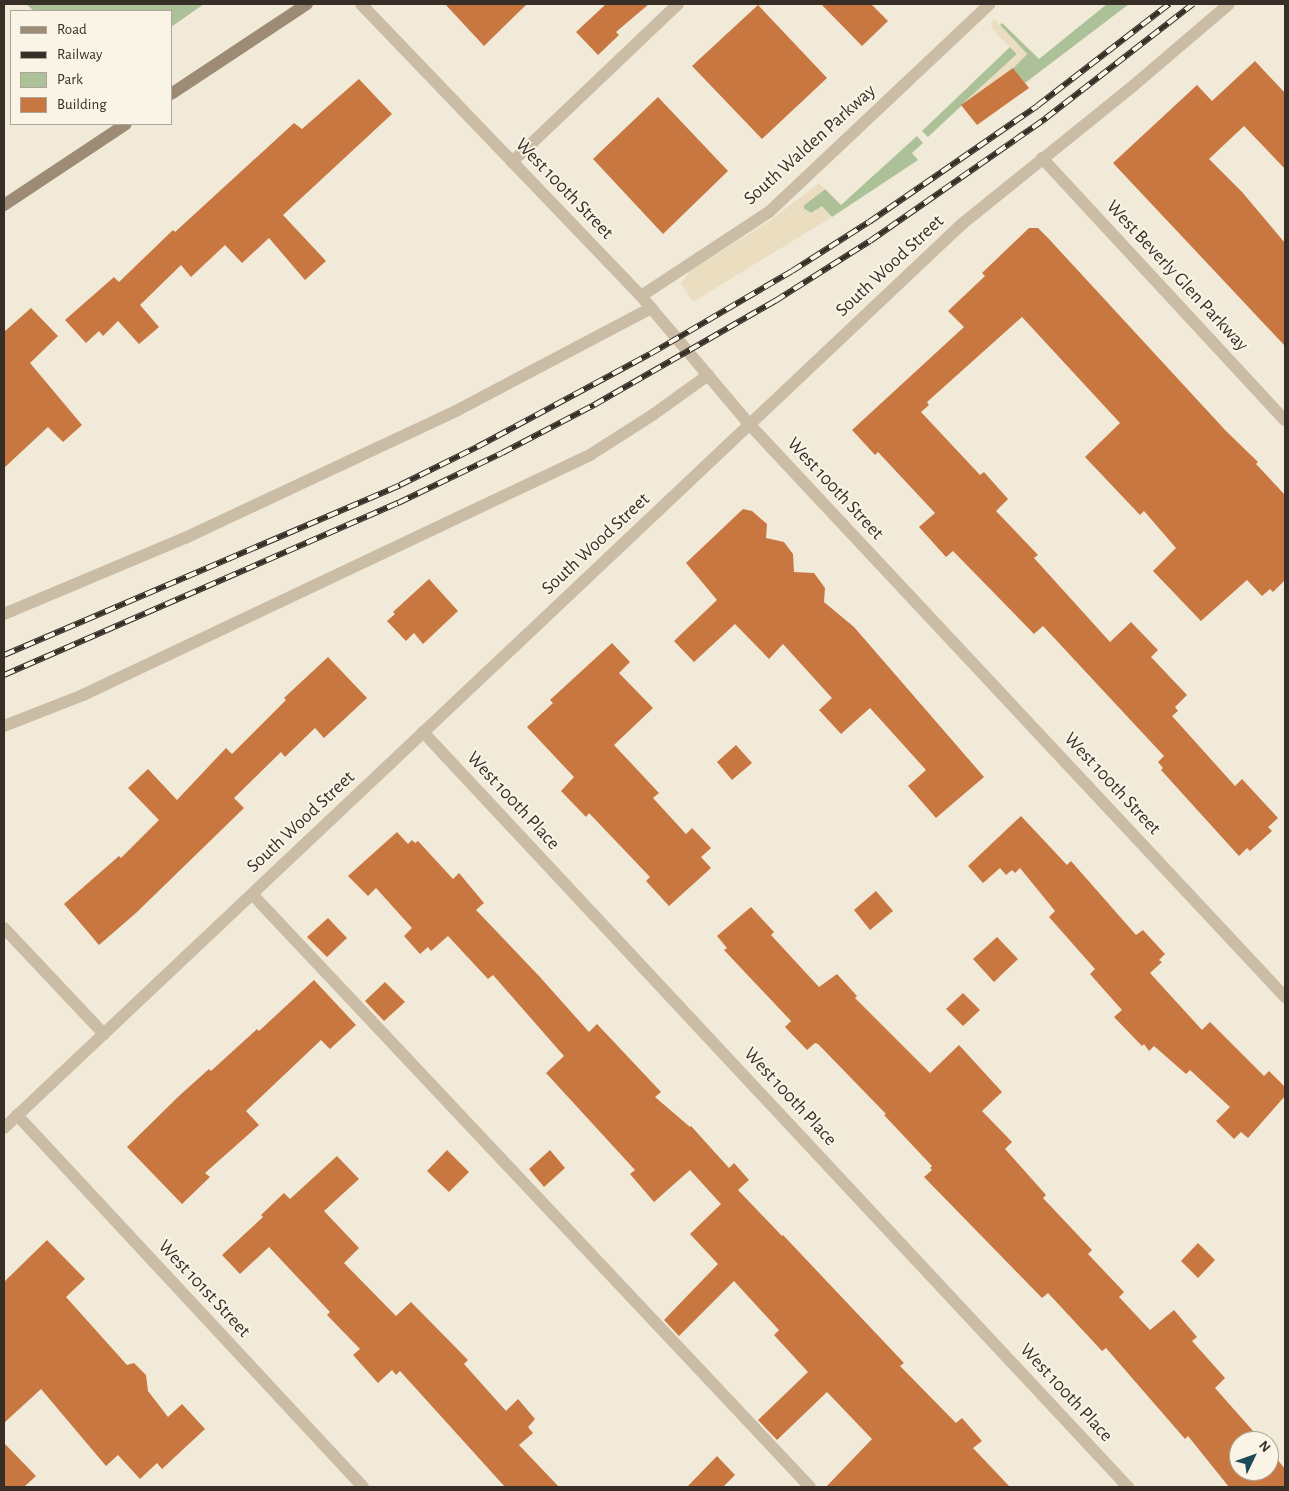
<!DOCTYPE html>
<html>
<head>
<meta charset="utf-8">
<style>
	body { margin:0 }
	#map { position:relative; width:1289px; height:1491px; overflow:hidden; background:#f2ead9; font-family:"Alegreya Sans",sans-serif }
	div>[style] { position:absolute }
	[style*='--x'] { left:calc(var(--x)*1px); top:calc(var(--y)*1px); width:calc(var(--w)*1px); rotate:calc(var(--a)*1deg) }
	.green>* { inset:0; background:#adc199 }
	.plaza>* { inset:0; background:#ebdec0 }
	.building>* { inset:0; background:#c97740 }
	.lane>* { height:12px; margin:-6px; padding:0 6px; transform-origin:6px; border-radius:6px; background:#cabca5 }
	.street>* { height:12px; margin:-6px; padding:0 6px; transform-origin:6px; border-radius:6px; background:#cabca5 }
	.secondary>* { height:12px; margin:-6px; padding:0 6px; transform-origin:6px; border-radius:6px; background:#9e8b76 }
	.rail>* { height:5.5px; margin-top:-2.75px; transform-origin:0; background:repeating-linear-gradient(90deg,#faf4e6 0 11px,#362e27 0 22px); box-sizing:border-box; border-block:1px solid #362e27 }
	span { translate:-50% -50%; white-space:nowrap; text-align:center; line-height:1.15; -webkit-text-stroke:4px #faf4e6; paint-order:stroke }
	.street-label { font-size:19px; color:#362e27 }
	.frame { position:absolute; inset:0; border:5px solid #362e27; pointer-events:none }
	.legend { position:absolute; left:10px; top:10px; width:162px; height:115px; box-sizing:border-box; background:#faf4e6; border:1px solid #aca59a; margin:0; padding:6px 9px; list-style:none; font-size:15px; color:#362e27 }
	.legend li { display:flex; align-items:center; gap:10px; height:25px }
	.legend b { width:25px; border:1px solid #aca59a }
	.north { position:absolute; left:1229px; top:1431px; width:50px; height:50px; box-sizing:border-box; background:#faf4e6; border:1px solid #aca59a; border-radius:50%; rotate:48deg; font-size:14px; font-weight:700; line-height:20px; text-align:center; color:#362e27 }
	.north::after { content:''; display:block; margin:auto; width:18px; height:22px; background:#1b4b58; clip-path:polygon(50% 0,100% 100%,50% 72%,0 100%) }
</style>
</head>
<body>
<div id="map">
	<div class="green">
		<div style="clip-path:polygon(26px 4px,204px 4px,171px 27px,171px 11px,34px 11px)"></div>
		<div style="clip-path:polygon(1107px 4px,1129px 4px,1025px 83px,1013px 68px,1027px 54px,1000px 25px,1002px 23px,1039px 59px)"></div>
		<div style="clip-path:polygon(1010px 47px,1017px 54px,928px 137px,922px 131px)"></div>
		<div style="clip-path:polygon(917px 136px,923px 143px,912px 153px,918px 160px,832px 217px,822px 207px,811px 213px,804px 209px,804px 205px,825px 189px,841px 205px)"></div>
	</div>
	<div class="plaza">
		<div style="clip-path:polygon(994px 19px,1027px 54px,1013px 68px,961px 105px,1017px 54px,992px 29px,991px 22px)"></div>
		<div style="clip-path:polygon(819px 183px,825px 189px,804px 205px,804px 209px,811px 213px,822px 206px,832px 217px,693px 302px,681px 283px,691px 270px,768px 222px)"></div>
	</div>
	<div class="building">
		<div style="clip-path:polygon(445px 4px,527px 4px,484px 46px)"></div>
		<div style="clip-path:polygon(606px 4px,649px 4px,616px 32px,619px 35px,598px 55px,576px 32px)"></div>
		<div style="clip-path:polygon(821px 4px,871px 4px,888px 21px,862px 46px)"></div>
		<div style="clip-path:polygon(758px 5px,827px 78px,762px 139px,692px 66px)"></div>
		<div style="clip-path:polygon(1255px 61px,1285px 93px,1285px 169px,1244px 126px,1209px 159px,1242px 192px,1285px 243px,1285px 346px,1113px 163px,1197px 85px,1212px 101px)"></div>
		<div style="clip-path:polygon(1013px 68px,1029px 88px,977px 125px,961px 105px)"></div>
		<div style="clip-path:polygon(359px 79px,392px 114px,283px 215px,326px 261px,305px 280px,269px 238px,242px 263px,225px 245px,191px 277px,181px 265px,140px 305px,159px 327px,139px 344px,118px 321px,103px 336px,99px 331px,86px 343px,65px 320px,114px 277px,119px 282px,173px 230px,175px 232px,294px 123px,302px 129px)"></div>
		<div style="clip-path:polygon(658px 97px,728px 171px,663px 234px,593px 159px)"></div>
		<div style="clip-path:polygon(1029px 228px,1038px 228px,1048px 238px,1226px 431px,1258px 462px,1256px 464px,1285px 495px,1285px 580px,1273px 592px,1270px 589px,1262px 596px,1247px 580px,1201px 621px,1153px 571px,1176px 548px,1144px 511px,1140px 515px,1085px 457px,1120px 423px,1022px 317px,927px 402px,929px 405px,921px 412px,980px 475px,984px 472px,1008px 499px,996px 511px,1038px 555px,1034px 558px,1110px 642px,1131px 622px,1158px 650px,1151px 657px,1187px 695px,1175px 707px,1178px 711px,1172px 716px,1235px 786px,1242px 779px,1278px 818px,1268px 827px,1272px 831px,1250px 851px,1247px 848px,1239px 856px,1161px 770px,1163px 768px,1158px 762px,1164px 756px,1043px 626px,1034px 634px,953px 551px,946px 557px,919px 527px,935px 513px,878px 452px,875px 455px,852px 430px,964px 327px,948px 311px,985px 276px,982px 273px)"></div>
		<div style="clip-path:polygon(31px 308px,58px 336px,30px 363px,82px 425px,63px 442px,48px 427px,4px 468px,4px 332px)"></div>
		<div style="clip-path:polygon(743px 509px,752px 511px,767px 524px,766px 538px,784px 542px,793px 554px,794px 572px,814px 573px,825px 588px,824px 602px,854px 627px,984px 777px,936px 818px,908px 786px,926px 770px,870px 708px,841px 734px,819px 710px,832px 698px,783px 644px,769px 659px,735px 624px,694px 662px,674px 641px,717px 600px,686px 563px)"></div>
		<div style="clip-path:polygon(429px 579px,458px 611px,423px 644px,414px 633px,406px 641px,387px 621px,395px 614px,393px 612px)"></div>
		<div style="clip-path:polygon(612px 643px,630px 662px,619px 673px,653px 708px,614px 745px,659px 793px,653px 798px,686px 834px,692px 828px,711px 848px,701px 857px,711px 868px,669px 906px,646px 881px,650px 877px,589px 813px,586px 817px,561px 791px,574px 777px,527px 727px,553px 703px,550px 700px)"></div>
		<div style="clip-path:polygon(328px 657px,367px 698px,324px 738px,315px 728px,285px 757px,281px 752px,234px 798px,244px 808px,136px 913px,99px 945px,64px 904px,119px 856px,121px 858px,159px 820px,128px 788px,148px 769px,177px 800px,226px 748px,232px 754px,286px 700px,284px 698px)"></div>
		<div style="clip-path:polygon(736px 745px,752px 763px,732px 780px,717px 762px)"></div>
		<div style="clip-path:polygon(1021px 816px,1067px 865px,1071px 861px,1136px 935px,1143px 930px,1165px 954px,1159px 960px,1162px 962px,1150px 973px,1202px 1030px,1210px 1022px,1264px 1076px,1269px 1071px,1285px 1087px,1285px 1096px,1248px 1138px,1241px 1132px,1234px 1139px,1216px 1121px,1230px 1107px,1190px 1070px,1186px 1074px,1154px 1046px,1149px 1051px,1144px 1044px,1142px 1046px,1114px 1017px,1122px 1010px,1090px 974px,1095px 969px,1049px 917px,1055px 911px,1020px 868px,1015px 873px,1012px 870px,1006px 875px,1000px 868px,983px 883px,968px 866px)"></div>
		<div style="clip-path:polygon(397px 832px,408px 844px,412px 840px,415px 843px,418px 841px,453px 879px,459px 873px,484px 903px,476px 910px,539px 976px,589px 1032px,597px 1024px,661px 1092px,655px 1097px,690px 1127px,691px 1126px,729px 1168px,734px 1163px,749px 1180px,738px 1190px,782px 1236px,783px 1235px,904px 1363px,900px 1366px,956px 1423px,962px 1418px,982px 1441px,973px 1448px,1010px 1487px,826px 1487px,872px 1439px,827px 1392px,777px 1440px,758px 1420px,808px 1372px,774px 1335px,779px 1330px,734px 1281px,679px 1336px,664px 1320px,718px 1264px,690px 1234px,721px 1204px,690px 1170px,654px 1202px,630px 1174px,635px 1170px,546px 1073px,564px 1056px,493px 975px,488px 979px,448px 936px,431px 951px,428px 947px,420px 954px,404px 936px,412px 928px,376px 888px,368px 896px,348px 876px)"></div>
		<div style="clip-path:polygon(876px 891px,893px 911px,870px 930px,854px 910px)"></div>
		<div style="clip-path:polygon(751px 907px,774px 932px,771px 935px,819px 987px,837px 974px,857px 996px,855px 998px,930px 1073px,959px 1045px,1002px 1092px,982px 1111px,1012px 1142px,1005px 1149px,1046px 1195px,1043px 1198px,1092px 1250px,1088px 1254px,1124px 1292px,1119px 1297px,1150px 1330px,1174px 1310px,1197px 1337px,1192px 1341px,1225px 1378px,1215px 1388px,1262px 1441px,1239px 1441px,1239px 1471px,1269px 1471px,1269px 1449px,1285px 1469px,1285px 1487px,1229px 1487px,1188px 1436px,1185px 1439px,1106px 1348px,1102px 1351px,1048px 1293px,1042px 1298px,924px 1177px,932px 1170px,930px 1168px,932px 1166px,884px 1115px,886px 1114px,818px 1044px,815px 1043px,807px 1050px,785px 1027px,791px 1021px,724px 950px,727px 948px,717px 936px)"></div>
		<div style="clip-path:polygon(328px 918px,347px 938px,327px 957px,307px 937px)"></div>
		<div style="clip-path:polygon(997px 937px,1018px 959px,994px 982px,973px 959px)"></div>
		<div style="clip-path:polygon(314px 980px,356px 1025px,330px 1049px,321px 1040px,246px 1111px,259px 1125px,205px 1173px,210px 1177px,182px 1204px,127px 1147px,180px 1095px,209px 1069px,211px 1071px,257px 1029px,259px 1031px)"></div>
		<div style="clip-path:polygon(385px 982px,405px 1002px,384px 1021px,365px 1001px)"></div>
		<div style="clip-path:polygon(963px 993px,980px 1010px,963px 1026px,946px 1009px)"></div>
		<div style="clip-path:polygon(447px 1150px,469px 1172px,449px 1192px,427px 1171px)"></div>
		<div style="clip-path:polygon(550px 1150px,565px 1168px,544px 1187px,529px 1169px)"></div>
		<div style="clip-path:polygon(337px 1156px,359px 1179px,324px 1211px,359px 1248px,344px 1263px,396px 1316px,411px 1302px,468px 1360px,464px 1364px,506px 1411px,518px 1399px,535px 1419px,528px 1427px,533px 1433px,519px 1445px,559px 1487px,505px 1487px,400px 1371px,396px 1375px,392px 1370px,378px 1383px,353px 1355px,360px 1349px,327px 1315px,330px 1312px,269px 1247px,240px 1274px,222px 1255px,263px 1217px,261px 1215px,284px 1193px,290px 1199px)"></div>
		<div style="clip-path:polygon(47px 1240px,85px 1279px,66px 1297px,127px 1365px,134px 1363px,146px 1375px,148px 1391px,168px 1417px,182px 1404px,205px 1429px,162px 1469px,157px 1463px,140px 1479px,118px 1455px,106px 1466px,41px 1389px,4px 1423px,4px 1282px)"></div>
		<div style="clip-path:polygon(1198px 1243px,1215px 1260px,1198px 1278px,1181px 1261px)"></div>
		<div style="clip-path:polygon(4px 1443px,36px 1476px,24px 1487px,4px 1487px)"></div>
		<div style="clip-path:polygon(717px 1456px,735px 1475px,723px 1487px,687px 1487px)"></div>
	</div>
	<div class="lane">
		<div style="--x:512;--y:162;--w:229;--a:-43.6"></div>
		<div style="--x:4;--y:614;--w:196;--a:-22.8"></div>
		<div style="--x:185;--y:538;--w:299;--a:-25.1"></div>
		<div style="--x:456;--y:411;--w:221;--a:-27.8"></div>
		<div style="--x:4;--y:726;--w:85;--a:-21.4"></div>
		<div style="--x:83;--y:695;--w:561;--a:-25.33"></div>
		<div style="--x:590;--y:455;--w:76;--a:-32.6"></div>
		<div style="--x:654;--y:414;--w:67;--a:-35.8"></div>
		<div style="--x:252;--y:894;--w:814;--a:46.74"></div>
	</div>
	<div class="street">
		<div style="--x:361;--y:4;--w:405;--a:46.2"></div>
		<div style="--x:641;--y:296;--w:167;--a:49.8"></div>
		<div style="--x:749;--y:424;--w:785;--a:46.91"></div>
		<div style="--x:1042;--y:158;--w:357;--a:47.2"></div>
		<div style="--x:641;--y:296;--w:153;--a:-33.3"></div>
		<div style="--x:769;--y:212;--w:303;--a:-43.3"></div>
		<div style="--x:423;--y:732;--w:1033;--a:46.96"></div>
		<div style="--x:4;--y:928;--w:146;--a:46.7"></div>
		<div style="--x:17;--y:1115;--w:508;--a:47.07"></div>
		<div style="--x:4;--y:1128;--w:1317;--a:-43.34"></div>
		<div style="--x:962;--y:224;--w:220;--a:-38.9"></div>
		<div style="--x:1133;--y:86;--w:126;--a:-40.5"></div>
	</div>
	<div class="secondary">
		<div style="--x:171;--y:94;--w:163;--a:-33.5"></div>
		<div style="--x:4;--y:205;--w:146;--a:-33.6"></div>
	</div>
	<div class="rail">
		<div style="--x:4;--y:655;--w:431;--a:-23.2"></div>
		<div style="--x:400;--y:485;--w:86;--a:-26.3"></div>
		<div style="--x:477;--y:447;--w:196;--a:-28.3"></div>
		<div style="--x:650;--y:354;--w:164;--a:-30.3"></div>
		<div style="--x:792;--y:271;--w:91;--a:-32.5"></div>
		<div style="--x:869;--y:222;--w:204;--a:-34.6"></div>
		<div style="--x:1037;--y:106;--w:167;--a:-37.7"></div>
		<div style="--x:4;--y:675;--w:430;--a:-23.6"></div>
		<div style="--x:398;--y:503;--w:115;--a:-25.7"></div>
		<div style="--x:502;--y:453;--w:104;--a:-27.6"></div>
		<div style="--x:594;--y:405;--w:209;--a:-29.9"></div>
		<div style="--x:775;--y:301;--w:112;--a:-32.3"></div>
		<div style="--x:870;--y:241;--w:215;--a:-34.9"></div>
		<div style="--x:1046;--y:118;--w:186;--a:-37.8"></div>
	</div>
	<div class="street-label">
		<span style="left:810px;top:145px;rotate:-42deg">South Walden Parkway</span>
		<span style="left:564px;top:189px;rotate:46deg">West 100th Street</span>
		<span style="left:890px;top:266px;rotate:-43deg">South Wood Street</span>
		<span style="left:1177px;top:276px;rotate:47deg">West Beverly Glen Parkway</span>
		<span style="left:835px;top:489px;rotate:47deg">West 100th Street</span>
		<span style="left:596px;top:544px;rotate:-43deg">South Wood Street</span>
		<span style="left:1112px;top:784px;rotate:47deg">West 100th Street</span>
		<span style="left:513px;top:801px;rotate:47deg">West 100th Place</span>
		<span style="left:301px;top:822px;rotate:-43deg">South Wood Street</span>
		<span style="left:790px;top:1097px;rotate:47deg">West 100th Place</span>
		<span style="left:204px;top:1289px;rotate:47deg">West 101st Street</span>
		<span style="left:1066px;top:1393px;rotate:47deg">West 100th Place</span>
	</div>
	<div class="frame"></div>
	<ul class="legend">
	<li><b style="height:6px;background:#9e8b76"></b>Road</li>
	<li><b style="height:6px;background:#362e27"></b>Railway</li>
	<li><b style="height:14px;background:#adc199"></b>Park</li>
	<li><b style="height:14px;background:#c97740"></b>Building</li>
	</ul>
	<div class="north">N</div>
</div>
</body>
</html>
